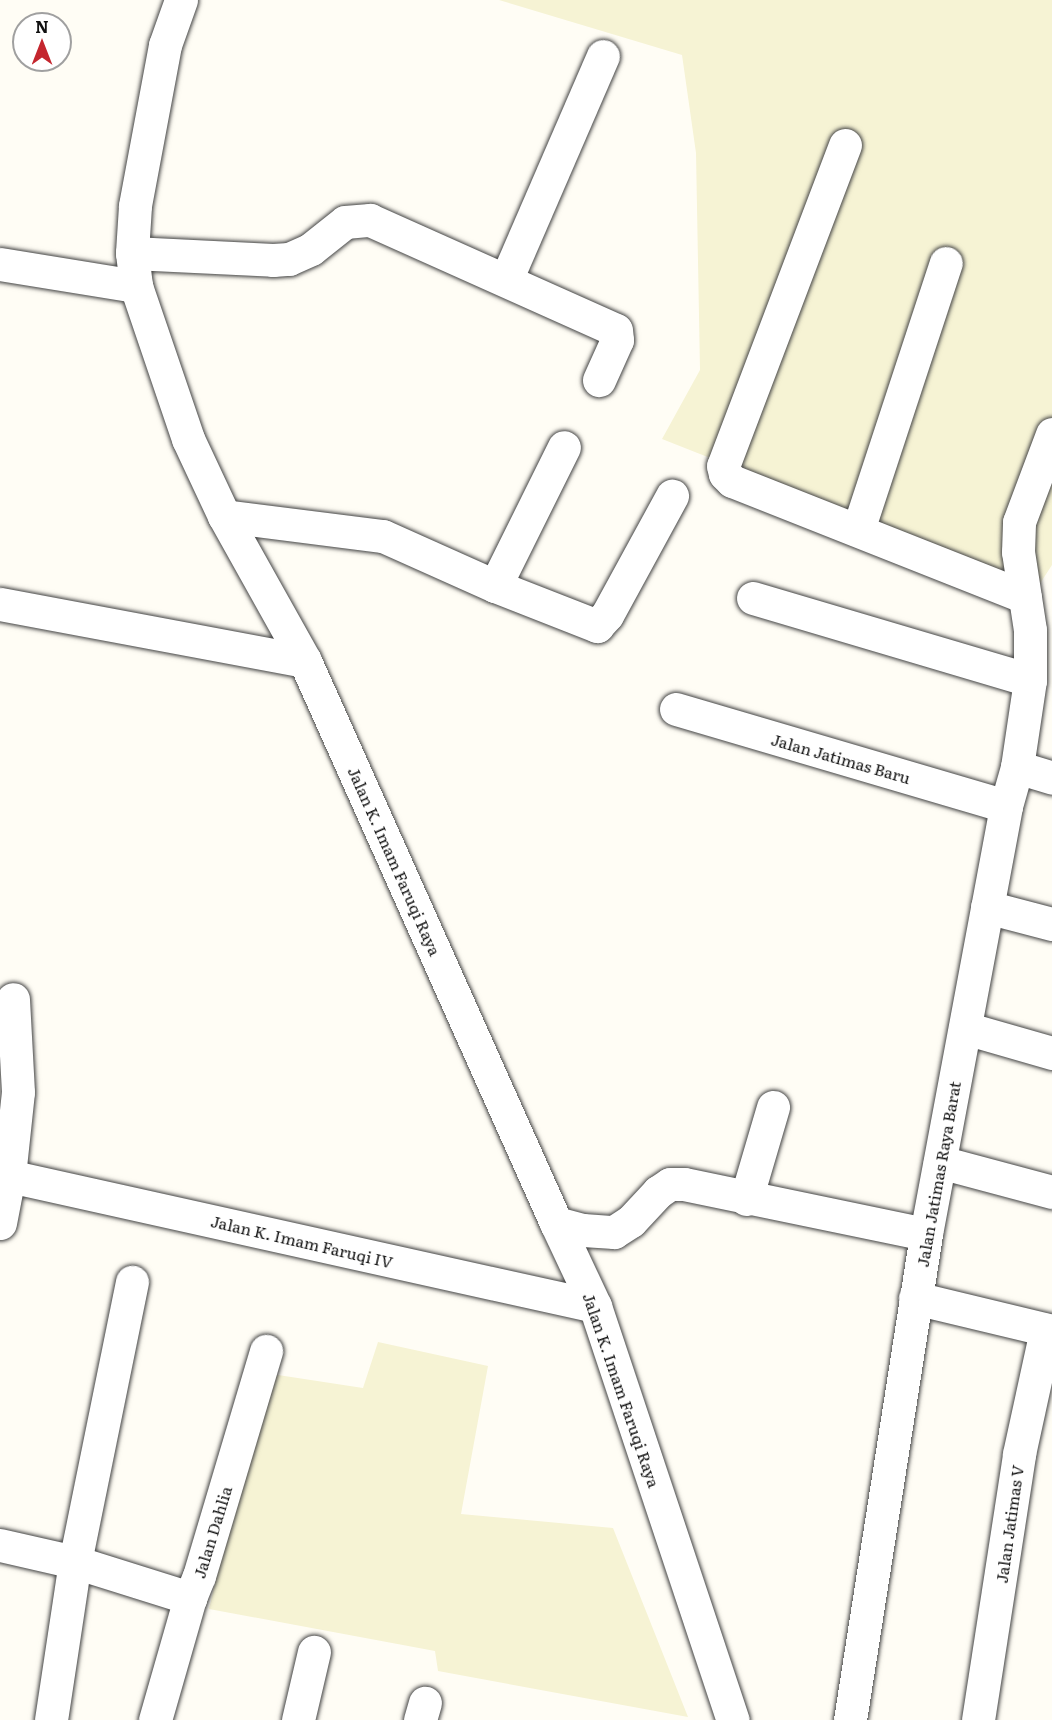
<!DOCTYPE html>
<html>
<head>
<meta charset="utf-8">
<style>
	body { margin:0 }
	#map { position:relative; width:1052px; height:1720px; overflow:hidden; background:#fffdf5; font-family:Literata,serif }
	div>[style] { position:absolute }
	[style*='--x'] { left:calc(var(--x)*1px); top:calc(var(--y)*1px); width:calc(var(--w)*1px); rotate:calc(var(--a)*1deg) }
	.farmland>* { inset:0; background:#f6f3d4 }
	.roads { filter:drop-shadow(0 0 2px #444) drop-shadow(0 0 2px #444) }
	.minor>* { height:33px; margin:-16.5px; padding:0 16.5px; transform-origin:16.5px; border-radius:16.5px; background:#fff }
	span { translate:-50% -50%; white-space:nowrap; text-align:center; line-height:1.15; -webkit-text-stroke:6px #fff; paint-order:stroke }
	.street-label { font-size:16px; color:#111 }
	.north { position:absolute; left:12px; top:12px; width:60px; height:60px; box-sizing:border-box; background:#fff; border:2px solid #a0a0a0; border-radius:50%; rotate:0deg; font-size:16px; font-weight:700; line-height:24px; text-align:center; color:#111 }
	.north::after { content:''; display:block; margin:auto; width:21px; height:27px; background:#c4262e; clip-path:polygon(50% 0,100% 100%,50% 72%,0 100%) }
</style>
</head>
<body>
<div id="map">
	<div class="farmland">
		<div style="clip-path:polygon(499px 0,1052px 0,1052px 565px,1026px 605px,940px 549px,662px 439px,700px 370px,696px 153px,682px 55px)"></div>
		<div style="clip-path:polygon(378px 1342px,488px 1366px,461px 1514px,613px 1528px,688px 1717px,438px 1671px,435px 1651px,209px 1609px,265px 1373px,363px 1388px)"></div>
	</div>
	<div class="roads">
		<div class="minor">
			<div style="--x:181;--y:0;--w:48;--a:109.6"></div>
			<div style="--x:165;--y:45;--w:164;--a:100.6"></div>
			<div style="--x:135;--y:206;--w:47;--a:93.7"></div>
			<div style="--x:132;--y:253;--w:33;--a:83"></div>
			<div style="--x:136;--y:286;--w:162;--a:71.2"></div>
			<div style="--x:188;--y:439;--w:85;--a:64.9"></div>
			<div style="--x:224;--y:516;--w:166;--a:60.8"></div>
			<div style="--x:305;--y:661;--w:616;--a:65.93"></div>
			<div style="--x:556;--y:1223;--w:92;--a:64.8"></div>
			<div style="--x:595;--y:1306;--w:436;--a:71.6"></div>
			<div style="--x:845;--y:145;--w:343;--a:110.8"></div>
			<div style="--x:723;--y:466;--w:8;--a:76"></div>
			<div style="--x:725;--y:474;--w:10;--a:45"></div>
			<div style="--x:732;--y:481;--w:315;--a:21.6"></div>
			<div style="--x:132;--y:253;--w:141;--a:2.8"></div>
			<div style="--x:273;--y:260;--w:16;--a:-4"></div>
			<div style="--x:289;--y:259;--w:24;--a:-24"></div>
			<div style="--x:311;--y:249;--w:43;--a:-38.5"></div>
			<div style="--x:345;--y:222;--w:25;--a:-5"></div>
			<div style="--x:370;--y:220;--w:269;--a:24.1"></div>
			<div style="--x:616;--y:330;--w:10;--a:84"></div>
			<div style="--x:617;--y:340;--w:44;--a:114.2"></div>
			<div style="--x:0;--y:264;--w:138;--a:9.2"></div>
			<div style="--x:506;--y:280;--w:244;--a:-66.6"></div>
			<div style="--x:224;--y:516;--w:160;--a:7.2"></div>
			<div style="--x:383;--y:536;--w:123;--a:24.1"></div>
			<div style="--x:495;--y:586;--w:110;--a:21.4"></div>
			<div style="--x:597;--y:626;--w:15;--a:-48"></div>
			<div style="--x:607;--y:615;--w:136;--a:-61.4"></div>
			<div style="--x:858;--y:530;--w:281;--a:-71.8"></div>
			<div style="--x:495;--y:586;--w:155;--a:-63.6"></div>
			<div style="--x:753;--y:598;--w:289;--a:16.5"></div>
			<div style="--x:0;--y:604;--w:310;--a:10.6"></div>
			<div style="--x:676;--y:709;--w:344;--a:16.4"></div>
			<div style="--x:1017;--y:767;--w:37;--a:17"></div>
			<div style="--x:987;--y:907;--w:67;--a:14.7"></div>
			<div style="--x:965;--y:1028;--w:91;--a:16"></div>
			<div style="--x:940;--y:1162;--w:116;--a:15"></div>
			<div style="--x:9;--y:1176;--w:600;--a:12.51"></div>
			<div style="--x:746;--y:1199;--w:96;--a:-73.6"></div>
			<div style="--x:0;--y:1223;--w:48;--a:-79.2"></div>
			<div style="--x:9;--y:1176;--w:84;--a:-83.9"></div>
			<div style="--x:18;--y:1092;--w:93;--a:-93.1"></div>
			<div style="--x:556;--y:1223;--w:28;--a:15"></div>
			<div style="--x:583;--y:1230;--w:31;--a:4"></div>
			<div style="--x:614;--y:1232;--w:20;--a:-33"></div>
			<div style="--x:631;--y:1221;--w:40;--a:-47"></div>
			<div style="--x:658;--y:1192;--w:14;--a:-34"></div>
			<div style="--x:670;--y:1184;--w:14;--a:0"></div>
			<div style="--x:684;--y:1184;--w:247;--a:11.7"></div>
			<div style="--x:915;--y:1298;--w:141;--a:13.5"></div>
			<div style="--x:0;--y:1545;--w:77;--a:12.8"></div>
			<div style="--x:75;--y:1562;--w:121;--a:17.4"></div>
			<div style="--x:190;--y:1598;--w:24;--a:-68"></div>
			<div style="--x:199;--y:1576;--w:235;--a:-73.4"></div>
			<div style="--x:51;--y:1720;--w:160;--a:-81.4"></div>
			<div style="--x:75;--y:1562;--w:286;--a:-78.5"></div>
			<div style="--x:155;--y:1720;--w:127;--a:-74"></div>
			<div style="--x:298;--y:1720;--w:70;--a:-76.8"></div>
			<div style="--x:420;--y:1720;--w:18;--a:-74"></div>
			<div style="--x:850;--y:1720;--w:492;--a:-81.1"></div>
			<div style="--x:926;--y:1234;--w:435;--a:-79.4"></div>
			<div style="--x:1006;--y:806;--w:41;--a:-74.2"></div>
			<div style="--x:1017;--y:767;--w:88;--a:-81.5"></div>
			<div style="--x:1030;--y:680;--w:50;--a:-90"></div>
			<div style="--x:1030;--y:630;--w:79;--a:-98.7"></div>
			<div style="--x:1018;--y:552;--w:30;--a:-88"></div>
			<div style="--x:1019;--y:522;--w:94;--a:-69.4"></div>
			<div style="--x:978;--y:1720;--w:269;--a:-81.2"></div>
			<div style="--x:1019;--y:1454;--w:127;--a:-77.7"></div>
		</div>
	</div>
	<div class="street-label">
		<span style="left:841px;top:758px;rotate:16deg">Jalan Jatimas Baru</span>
		<span style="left:395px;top:861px;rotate:66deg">Jalan K. Imam Faruqi Raya</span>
		<span style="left:938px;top:1174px;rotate:-80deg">Jalan Jatimas Raya Barat</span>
		<span style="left:302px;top:1241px;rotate:13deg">Jalan K. Imam Faruqi IV</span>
		<span style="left:622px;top:1390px;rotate:71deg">Jalan K. Imam Faruqi Raya</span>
		<span style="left:1009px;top:1524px;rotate:-82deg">Jalan Jatimas V</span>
		<span style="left:212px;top:1532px;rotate:-73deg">Jalan Dahlia</span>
	</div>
	<div class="north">N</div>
</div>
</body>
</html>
